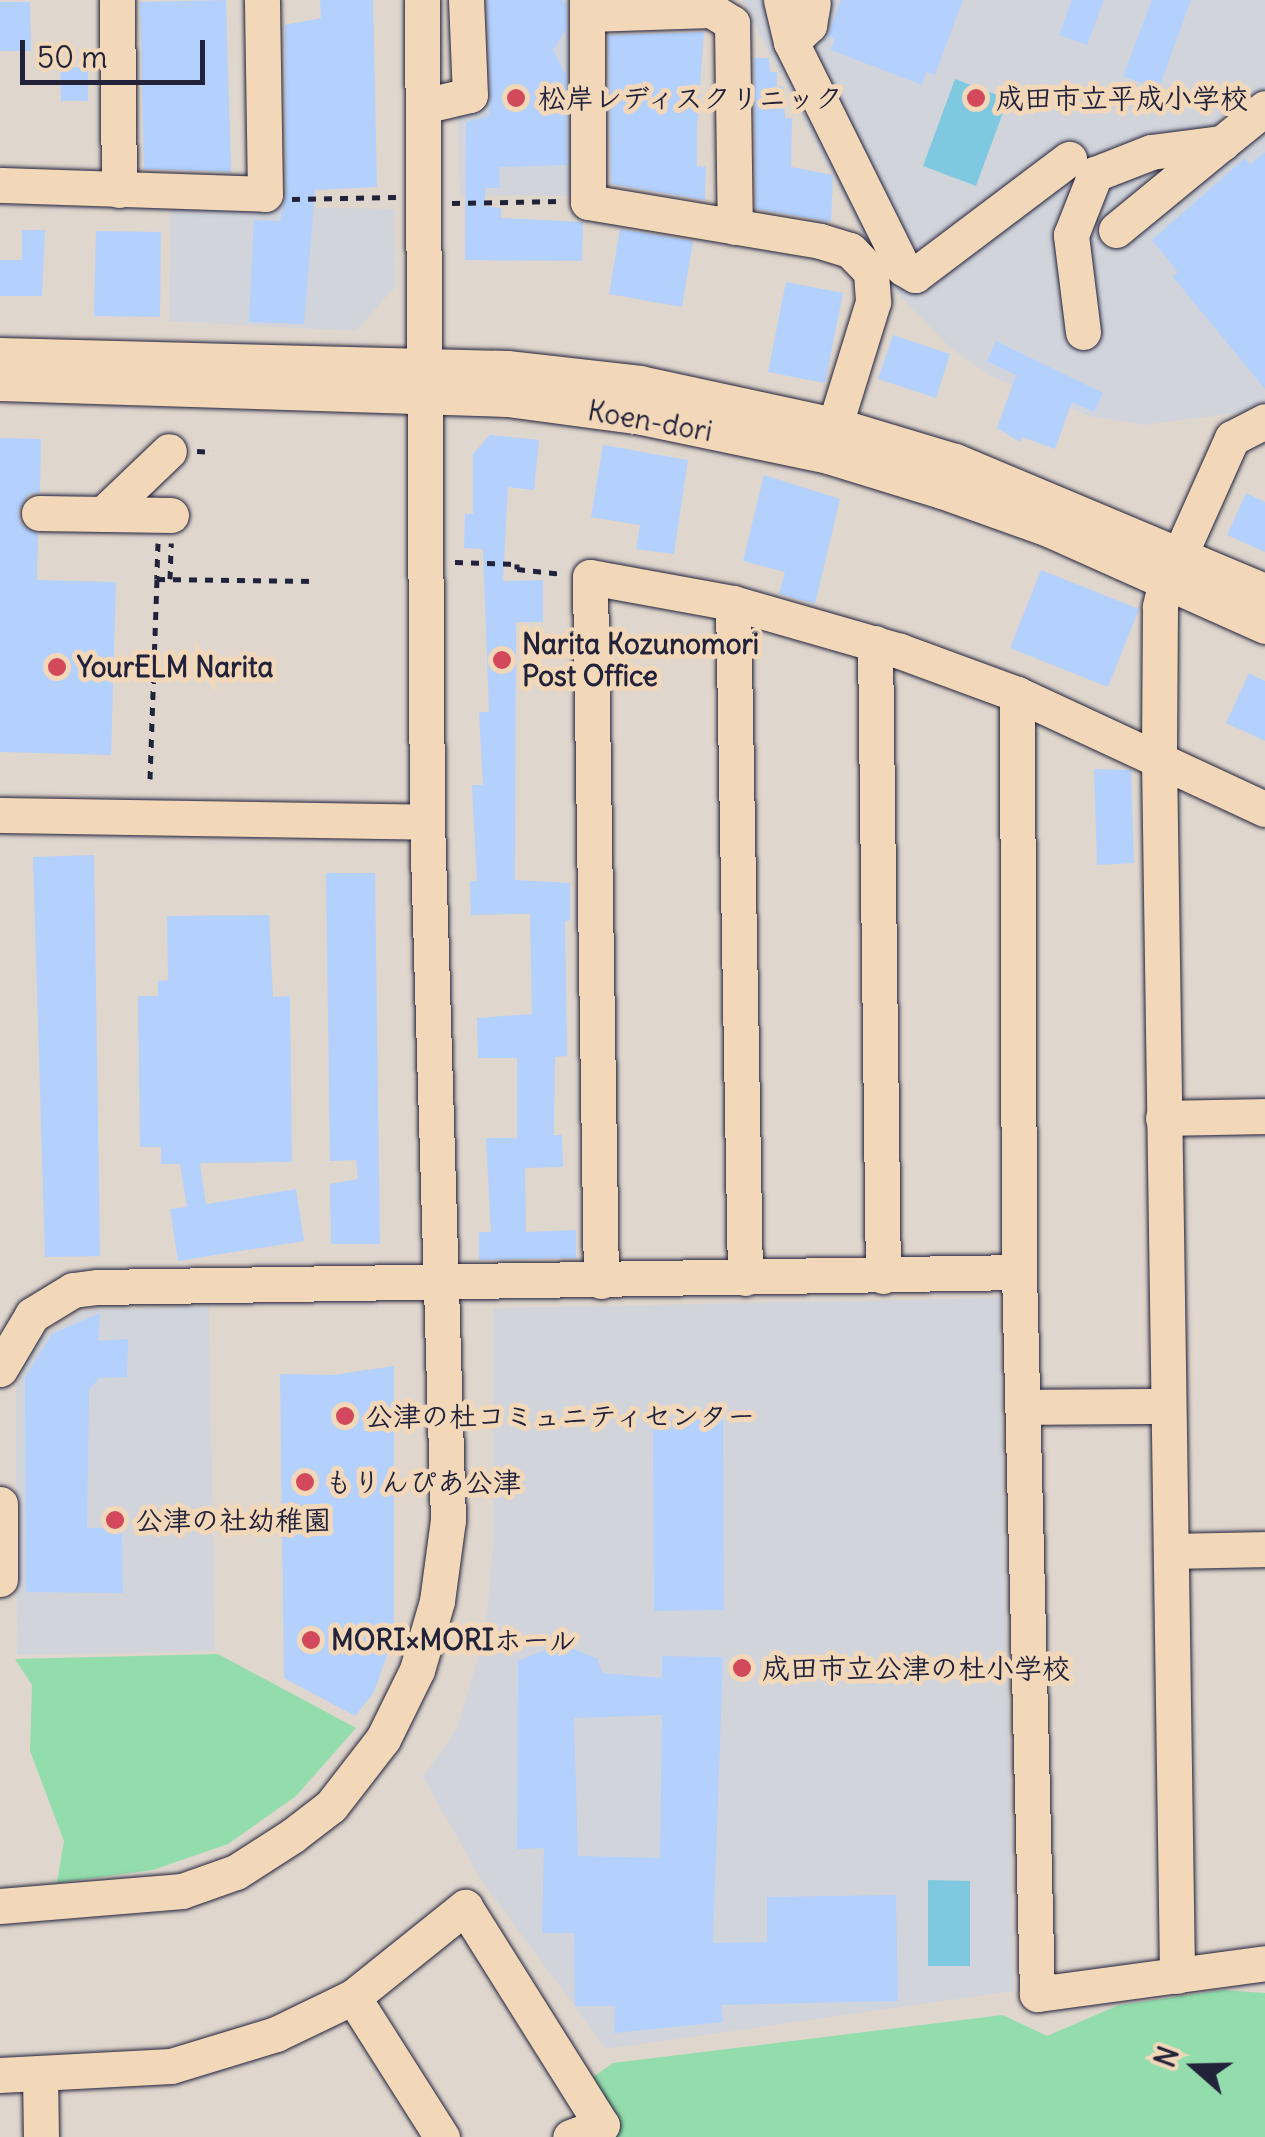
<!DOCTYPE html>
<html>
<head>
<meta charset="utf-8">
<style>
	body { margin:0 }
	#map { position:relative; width:1265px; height:2137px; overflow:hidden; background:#dfd6cd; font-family:Delius,"Klee One",sans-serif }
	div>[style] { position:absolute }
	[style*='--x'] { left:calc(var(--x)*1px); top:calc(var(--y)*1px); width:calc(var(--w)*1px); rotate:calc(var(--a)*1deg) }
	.built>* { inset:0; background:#d2d4db }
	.green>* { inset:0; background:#93ddad }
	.water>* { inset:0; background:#7fc9e0 }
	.building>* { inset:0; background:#b4d0fd }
	.path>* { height:5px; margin-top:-2.5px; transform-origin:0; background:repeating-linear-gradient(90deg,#22223b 0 8px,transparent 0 16px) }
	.roads { filter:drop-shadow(0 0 2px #22223b) drop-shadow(0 0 2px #22223b) }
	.minor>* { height:35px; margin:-17.5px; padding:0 17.5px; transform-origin:17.5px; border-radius:17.5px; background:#f2d8b9 }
	.dots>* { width:28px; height:28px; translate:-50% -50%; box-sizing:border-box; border:5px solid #f2d8b9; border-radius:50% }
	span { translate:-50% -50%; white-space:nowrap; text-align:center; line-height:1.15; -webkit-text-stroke:10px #f2d8b9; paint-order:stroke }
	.poi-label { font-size:28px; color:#22223b; font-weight:700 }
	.left { translate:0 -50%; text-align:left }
	.street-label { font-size:28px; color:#22223b }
	.north { position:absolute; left:1145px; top:2017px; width:100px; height:100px; -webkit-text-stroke:8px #f2d8b9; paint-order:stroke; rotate:290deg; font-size:28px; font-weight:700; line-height:40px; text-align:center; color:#22223b }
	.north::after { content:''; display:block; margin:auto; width:35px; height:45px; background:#22223b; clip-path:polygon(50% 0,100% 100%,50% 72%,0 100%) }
	.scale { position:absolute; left:20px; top:40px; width:185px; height:45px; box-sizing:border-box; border:5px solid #22223b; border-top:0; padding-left:12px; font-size:30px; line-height:35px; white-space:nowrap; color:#22223b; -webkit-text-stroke:8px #f2d8b9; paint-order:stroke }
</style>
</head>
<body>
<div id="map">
	<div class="built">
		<div style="clip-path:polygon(456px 0,573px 0,576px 196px,460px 195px)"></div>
		<div style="clip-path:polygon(742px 0,1265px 0,1265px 409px,1144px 425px,1089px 416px,991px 376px,952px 349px,890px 286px)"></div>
		<div style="clip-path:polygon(171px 205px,394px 209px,395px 287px,356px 331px,169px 321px)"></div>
		<div style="clip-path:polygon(999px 1298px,1014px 1991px,606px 2049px,482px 1881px,423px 1777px,457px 1728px,485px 1636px,493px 1548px,493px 1308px)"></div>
		<div style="clip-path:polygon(209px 1306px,215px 1651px,17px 1655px,16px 1390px,26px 1359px,43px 1336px,86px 1310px)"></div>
	</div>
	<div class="green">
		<div style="clip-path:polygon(218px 1654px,356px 1728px,296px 1796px,228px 1844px,153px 1870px,57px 1883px,64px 1841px,30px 1751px,32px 1685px,15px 1659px)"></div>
		<div style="clip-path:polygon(1223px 1990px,1265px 1993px,1265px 2137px,612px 2137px,593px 2077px,613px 2063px,1003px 2015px,1047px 2036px,1119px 2005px)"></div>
	</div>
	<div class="water">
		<div style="clip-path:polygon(955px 79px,1008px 99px,976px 186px,923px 166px)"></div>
		<div style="clip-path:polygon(928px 1880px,970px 1881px,970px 1966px,928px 1966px)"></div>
	</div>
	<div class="building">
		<div style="clip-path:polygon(226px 0,231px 172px,144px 169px,140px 2px)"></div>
		<div style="clip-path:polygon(320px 0,373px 0,377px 187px,315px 190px,304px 324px,249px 322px,254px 220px,280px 221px,286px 194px,285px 25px,321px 18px)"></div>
		<div style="clip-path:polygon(487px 0,562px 0,566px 5px,566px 29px,553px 50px,566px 75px,567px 165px,499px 167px,500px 188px,486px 188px,484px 206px,501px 208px,501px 218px,583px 222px,582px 261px,465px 260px,466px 122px,489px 116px,491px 95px)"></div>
		<div style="clip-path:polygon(841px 0,963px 0,935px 75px,926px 72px,922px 85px,831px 50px,835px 38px,828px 36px)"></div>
		<div style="clip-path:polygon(1072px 0,1104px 0,1087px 45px,1059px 35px)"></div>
		<div style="clip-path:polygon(1152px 0,1191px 0,1160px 85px,1150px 86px,1123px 76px)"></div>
		<div style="clip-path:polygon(0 2px,30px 2px,31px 51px,0 51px)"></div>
		<div style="clip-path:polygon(704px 32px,697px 128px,697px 166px,706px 167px,705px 200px,611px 184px,608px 35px)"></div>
		<div style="clip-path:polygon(754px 58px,769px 58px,770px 72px,777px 72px,777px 87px,783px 86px,785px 118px,792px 118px,791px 167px,833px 175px,831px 222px,756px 209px)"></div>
		<div style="clip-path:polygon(88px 67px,88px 101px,61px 101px,60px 68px)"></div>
		<div style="clip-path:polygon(1265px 152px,1265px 389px,1173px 277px,1178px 272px,1152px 240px,1245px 158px,1250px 165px)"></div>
		<div style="clip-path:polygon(620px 229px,693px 241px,682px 307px,609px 294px)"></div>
		<div style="clip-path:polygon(22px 230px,45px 230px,42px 296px,0 296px,0 260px,22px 260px)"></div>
		<div style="clip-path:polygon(96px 231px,161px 232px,160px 317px,94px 316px)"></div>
		<div style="clip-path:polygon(786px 282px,843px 293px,825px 383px,768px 372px)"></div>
		<div style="clip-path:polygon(893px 335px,950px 354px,936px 398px,878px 379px)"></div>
		<div style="clip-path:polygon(996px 341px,1103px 393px,1094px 412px,1072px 402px,1055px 449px,1022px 437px,1020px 442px,997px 428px,1016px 375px,987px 361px)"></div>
		<div style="clip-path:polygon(490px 435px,539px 440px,534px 490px,508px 487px,503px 581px,543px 580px,543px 622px,516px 622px,515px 880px,570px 883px,570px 920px,565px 921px,567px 1056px,555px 1057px,554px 1135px,562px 1135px,563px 1167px,525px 1168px,526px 1232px,576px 1230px,576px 1258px,479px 1260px,479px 1232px,491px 1232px,486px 1138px,517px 1138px,517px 1058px,478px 1058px,477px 1018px,532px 1014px,530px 914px,471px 915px,470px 881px,477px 881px,472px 785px,483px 785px,479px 712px,489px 712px,483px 549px,464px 548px,465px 514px,473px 514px,473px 454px)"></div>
		<div style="clip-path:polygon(0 438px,41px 439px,40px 492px,28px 495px,18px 512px,21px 524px,38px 534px,37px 580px,116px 582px,111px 755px,0 752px)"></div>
		<div style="clip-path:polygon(603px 445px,688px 460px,674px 554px,636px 549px,640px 525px,591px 517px)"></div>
		<div style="clip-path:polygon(764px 475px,840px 499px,815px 604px,779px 594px,785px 572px,743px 561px)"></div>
		<div style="clip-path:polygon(1246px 493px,1265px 502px,1265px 552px,1227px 535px)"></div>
		<div style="clip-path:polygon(1041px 570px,1139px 609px,1108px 687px,1010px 648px)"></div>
		<div style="clip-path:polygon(1249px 673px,1265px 681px,1265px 741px,1226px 723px)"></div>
		<div style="clip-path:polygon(1094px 769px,1131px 770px,1134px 863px,1097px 865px)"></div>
		<div style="clip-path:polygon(94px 855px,100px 1256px,45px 1257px,33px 857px)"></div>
		<div style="clip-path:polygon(326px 873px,375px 873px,380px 1244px,331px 1244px,330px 1184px,358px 1179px,356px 1160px,330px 1161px)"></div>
		<div style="clip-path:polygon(269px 915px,273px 997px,290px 996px,292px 1162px,200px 1163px,206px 1204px,296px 1189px,304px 1241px,178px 1261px,170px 1209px,187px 1207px,180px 1164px,161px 1164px,161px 1147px,140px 1147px,138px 996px,158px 996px,158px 981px,168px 980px,167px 916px)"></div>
		<div style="clip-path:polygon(100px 1313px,98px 1341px,128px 1339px,127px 1377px,99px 1378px,89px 1390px,87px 1528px,122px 1528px,123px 1593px,26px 1592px,25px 1377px,52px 1334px)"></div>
		<div style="clip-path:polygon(394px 1366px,394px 1635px,374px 1692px,355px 1716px,284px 1678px,280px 1374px,333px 1375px)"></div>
		<div style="clip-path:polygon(653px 1420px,723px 1420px,724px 1610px,654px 1611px)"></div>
		<div style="clip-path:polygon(evenodd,561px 1644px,598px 1659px,602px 1673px,662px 1678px,662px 1656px,723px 1657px,713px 1943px,767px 1942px,767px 1897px,896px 1895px,898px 2001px,721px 2005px,723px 2022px,614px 2033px,615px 2006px,575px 2006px,574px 1933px,542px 1933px,544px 1848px,517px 1849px,518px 1661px,561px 1644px,662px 1715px,660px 1858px,578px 1856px,574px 1718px,662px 1715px)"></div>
	</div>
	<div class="path">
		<div style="--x:292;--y:199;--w:104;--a:-1.1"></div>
		<div style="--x:452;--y:203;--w:108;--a:-1.1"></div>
		<div style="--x:197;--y:451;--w:16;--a:4"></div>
		<div style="--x:158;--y:543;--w:36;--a:92"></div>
		<div style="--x:157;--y:579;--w:160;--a:0.7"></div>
		<div style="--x:455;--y:562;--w:62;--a:1.8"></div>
		<div style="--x:517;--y:564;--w:5;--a:90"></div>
		<div style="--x:517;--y:569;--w:46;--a:6.2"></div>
		<div style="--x:170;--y:579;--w:36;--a:-88"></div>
		<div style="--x:150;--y:779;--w:200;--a:-88"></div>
	</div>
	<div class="roads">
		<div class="minor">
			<div style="--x:117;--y:0;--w:190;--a:89.4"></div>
			<div style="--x:587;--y:0;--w:202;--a:89.7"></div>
			<div style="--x:588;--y:202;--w:235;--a:9.5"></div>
			<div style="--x:820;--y:241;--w:31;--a:17"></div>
			<div style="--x:850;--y:250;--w:30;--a:46"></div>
			<div style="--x:871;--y:272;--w:30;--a:86"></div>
			<div style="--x:873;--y:302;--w:129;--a:107.2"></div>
			<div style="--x:781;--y:0;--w:43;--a:76.6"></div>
			<div style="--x:791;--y:42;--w:252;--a:63.6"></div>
			<div style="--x:903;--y:268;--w:14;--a:30"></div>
			<div style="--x:915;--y:275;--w:193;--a:-37"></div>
			<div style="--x:588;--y:14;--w:123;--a:-1.9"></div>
			<div style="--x:711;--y:10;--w:25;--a:32"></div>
			<div style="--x:732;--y:23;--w:204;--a:89.2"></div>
			<div style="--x:791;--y:42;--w:25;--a:-43"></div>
			<div style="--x:809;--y:25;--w:22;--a:-80"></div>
			<div style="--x:423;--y:106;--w:48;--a:-13.2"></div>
			<div style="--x:470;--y:95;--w:95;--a:-92.4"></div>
			<div style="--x:0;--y:185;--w:265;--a:1.9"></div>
			<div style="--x:265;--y:194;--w:194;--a:-90.9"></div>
			<div style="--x:1116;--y:230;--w:137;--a:-39.4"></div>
			<div style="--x:1083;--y:332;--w:98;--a:-97.1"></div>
			<div style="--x:1071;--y:235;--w:66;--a:-68.5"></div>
			<div style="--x:1095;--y:174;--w:60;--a:-21.4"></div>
			<div style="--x:1151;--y:152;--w:72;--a:-7.2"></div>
			<div style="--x:1222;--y:143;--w:55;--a:-39.1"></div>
			<div style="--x:0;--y:355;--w:507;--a:1.47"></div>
			<div style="--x:507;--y:368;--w:134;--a:6.4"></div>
			<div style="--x:640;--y:383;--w:199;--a:12.2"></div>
			<div style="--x:835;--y:425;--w:125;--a:16.7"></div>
			<div style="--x:955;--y:461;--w:336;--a:22.8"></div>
			<div style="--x:0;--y:383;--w:507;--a:1.81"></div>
			<div style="--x:507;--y:399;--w:136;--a:7.6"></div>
			<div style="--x:642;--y:417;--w:190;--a:11.8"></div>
			<div style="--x:828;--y:456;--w:119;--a:17.1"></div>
			<div style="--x:942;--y:491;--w:110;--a:19.6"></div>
			<div style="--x:1046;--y:528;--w:240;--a:24.1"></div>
			<div style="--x:39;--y:513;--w:132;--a:0.9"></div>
			<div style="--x:103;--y:514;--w:91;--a:-43.7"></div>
			<div style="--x:1181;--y:552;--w:125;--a:-65.9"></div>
			<div style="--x:1232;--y:438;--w:37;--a:-27"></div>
			<div style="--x:1166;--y:580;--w:28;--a:103"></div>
			<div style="--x:1160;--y:607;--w:152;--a:90.4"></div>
			<div style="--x:1159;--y:759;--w:1217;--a:89.15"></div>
			<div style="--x:733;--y:603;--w:675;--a:88.98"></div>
			<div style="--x:875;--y:643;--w:633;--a:89.28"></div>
			<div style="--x:1017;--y:694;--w:578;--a:89.8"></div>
			<div style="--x:1019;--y:1272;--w:722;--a:88.57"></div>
			<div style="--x:1037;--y:1994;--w:230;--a:-7.7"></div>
			<div style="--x:0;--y:815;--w:427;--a:0.9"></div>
			<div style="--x:1163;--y:1118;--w:102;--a:-1.1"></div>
			<div style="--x:601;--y:1281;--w:704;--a:-90.9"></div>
			<div style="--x:590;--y:577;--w:145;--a:10.3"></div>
			<div style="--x:733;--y:603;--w:174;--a:16"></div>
			<div style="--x:900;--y:651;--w:125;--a:20.2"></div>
			<div style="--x:1017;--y:694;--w:273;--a:24.9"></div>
			<div style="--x:0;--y:1369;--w:63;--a:-59.3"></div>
			<div style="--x:32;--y:1315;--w:48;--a:-31.4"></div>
			<div style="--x:73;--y:1290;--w:25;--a:-7"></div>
			<div style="--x:98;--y:1287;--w:921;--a:-0.93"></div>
			<div style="--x:1022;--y:1407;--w:146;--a:-0.4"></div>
			<div style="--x:0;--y:1504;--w:75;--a:90"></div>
			<div style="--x:1173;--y:1551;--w:92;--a:-1.2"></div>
			<div style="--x:0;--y:1906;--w:183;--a:-4.7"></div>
			<div style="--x:182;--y:1891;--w:57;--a:-19.4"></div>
			<div style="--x:236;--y:1872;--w:67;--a:-32.7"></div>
			<div style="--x:292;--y:1836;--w:49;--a:-37.6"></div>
			<div style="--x:331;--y:1806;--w:85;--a:-52.2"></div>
			<div style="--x:383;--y:1739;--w:77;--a:-63.8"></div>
			<div style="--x:417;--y:1670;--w:72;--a:-73.8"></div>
			<div style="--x:437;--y:1601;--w:82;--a:-82.3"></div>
			<div style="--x:448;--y:1520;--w:698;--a:-91.72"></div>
			<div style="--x:427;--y:822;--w:822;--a:-90.35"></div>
			<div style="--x:353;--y:1997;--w:166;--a:57.6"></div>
			<div style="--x:40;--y:2074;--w:63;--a:89.1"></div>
			<div style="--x:0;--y:2075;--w:171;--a:-3"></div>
			<div style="--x:171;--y:2066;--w:110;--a:-16.9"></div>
			<div style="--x:276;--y:2034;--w:85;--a:-25.7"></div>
			<div style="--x:353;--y:1997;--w:144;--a:-38.8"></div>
			<div style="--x:465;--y:1907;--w:257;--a:57.9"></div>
			<div style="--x:602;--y:2125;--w:34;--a:159"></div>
		</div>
	</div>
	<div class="dots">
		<div style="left:516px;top:98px;background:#d1495b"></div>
		<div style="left:976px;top:98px;background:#d1495b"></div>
		<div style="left:502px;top:660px;background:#d1495b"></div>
		<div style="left:57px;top:667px;background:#d1495b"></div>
		<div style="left:345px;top:1416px;background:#d1495b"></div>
		<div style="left:305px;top:1482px;background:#d1495b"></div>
		<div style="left:115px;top:1520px;background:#d1495b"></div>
		<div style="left:311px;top:1640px;background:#d1495b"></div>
		<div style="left:742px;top:1668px;background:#d1495b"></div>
	</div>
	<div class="poi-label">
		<span class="left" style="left:538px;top:98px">松岸レディスクリニック</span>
		<span class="left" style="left:996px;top:98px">成田市立平成小学校</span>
		<span class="left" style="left:522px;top:660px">Narita Kozunomori<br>Post Office</span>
		<span class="left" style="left:77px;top:667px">YourELM Narita</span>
		<span class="left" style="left:365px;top:1416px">公津の杜コミュニティセンター</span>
		<span class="left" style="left:325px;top:1482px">もりんぴあ公津</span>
		<span class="left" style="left:135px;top:1520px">公津の社幼稚園</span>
		<span class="left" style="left:331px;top:1640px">MORI×MORIホール</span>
		<span class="left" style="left:762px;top:1668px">成田市立公津の杜小学校</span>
	</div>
	<div class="street-label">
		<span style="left:650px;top:421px;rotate:10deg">Koen-dori</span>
	</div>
	<div class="north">N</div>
	<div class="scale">50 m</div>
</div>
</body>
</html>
